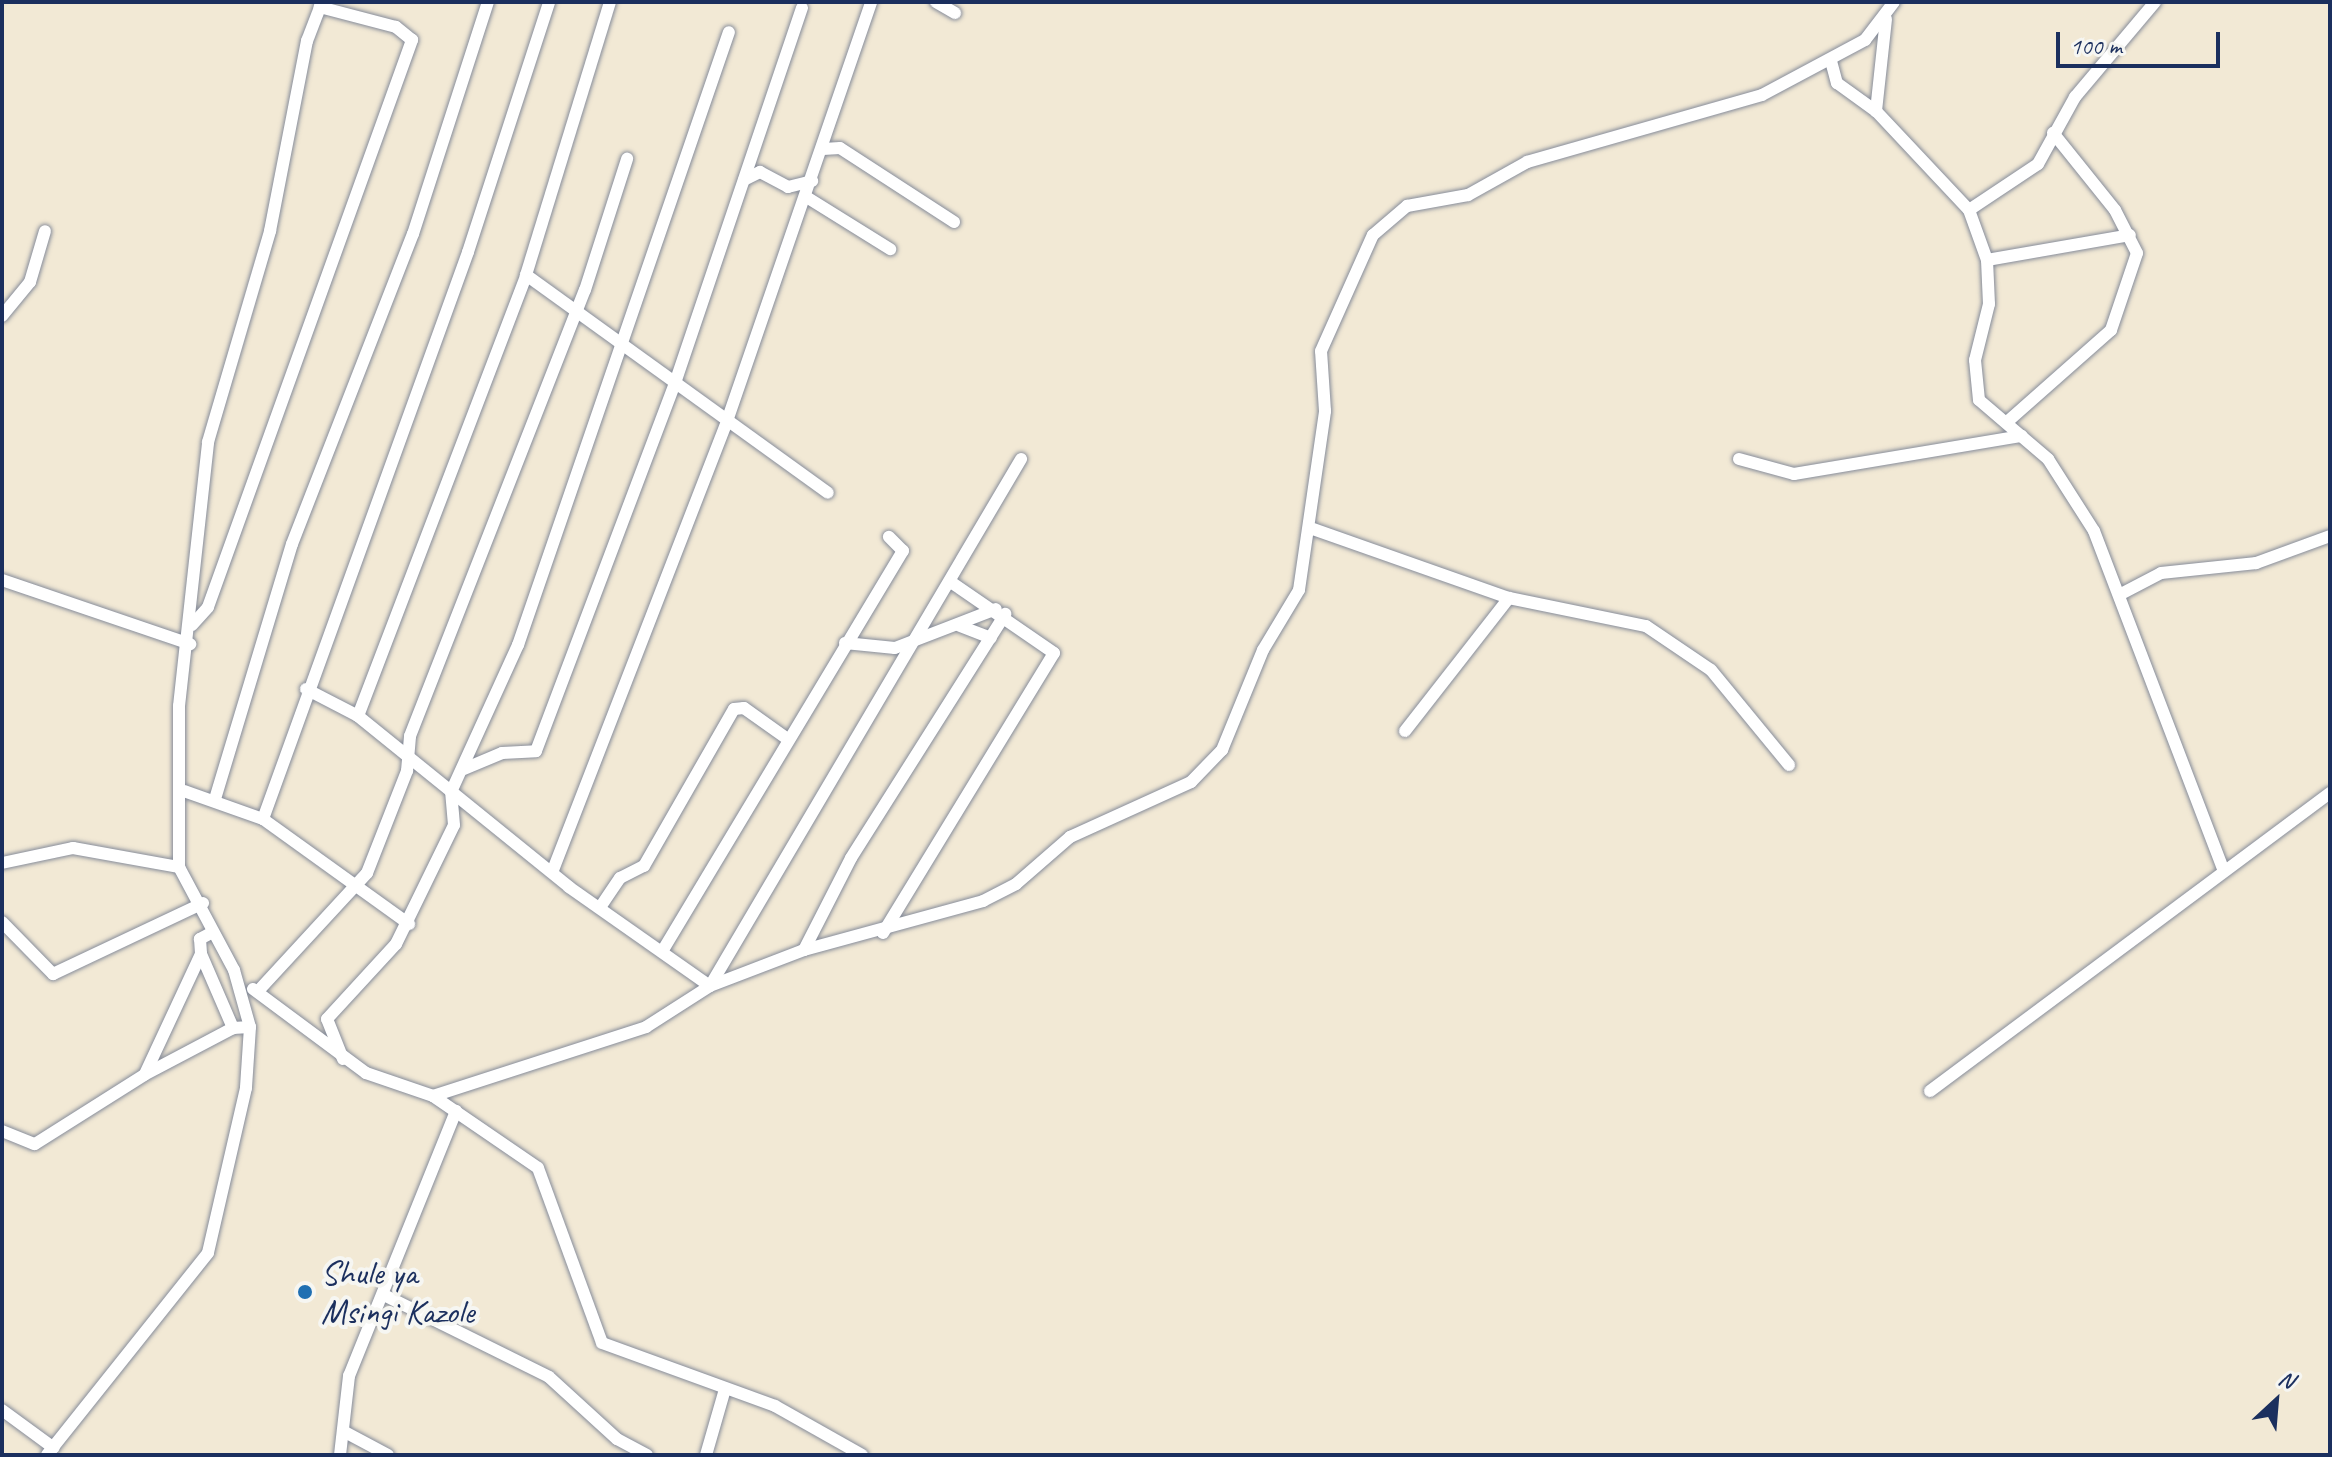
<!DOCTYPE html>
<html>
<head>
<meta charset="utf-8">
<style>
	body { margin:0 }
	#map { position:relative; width:2332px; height:1457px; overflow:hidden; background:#f2e9d5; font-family:Caveat,sans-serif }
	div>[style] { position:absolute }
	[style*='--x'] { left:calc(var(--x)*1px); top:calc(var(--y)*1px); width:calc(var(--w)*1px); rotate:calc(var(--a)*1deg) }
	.roads { filter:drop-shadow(0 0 2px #868c9a) drop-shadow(0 0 2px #868c9a) }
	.minor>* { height:12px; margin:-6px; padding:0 6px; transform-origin:6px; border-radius:6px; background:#fff }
	.dots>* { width:22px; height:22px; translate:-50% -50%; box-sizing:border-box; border:4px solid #f6f6f2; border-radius:50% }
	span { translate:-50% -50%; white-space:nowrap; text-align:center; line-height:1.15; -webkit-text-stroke:8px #f6f6f2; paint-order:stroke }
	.poi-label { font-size:34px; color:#1b2f5e }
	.left { translate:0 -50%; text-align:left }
	.frame { position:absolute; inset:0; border:4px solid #1b2f5e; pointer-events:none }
	.north { position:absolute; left:2236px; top:1361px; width:80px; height:80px; -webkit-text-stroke:6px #f6f6f2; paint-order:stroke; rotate:26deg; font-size:22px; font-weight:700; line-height:32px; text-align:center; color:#1b2f5e }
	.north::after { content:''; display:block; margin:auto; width:28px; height:36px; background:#1b2f5e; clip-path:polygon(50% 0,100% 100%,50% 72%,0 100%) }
	.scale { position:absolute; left:2056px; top:32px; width:164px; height:36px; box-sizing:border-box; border:4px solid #1b2f5e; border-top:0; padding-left:10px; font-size:24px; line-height:28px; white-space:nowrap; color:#1b2f5e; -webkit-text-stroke:6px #f6f6f2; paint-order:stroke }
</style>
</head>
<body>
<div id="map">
	<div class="roads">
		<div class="minor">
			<div style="--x:936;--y:2;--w:22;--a:30"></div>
			<div style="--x:1886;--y:19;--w:93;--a:96.2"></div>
			<div style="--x:1876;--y:111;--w:136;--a:46.8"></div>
			<div style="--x:1969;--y:210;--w:53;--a:70.2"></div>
			<div style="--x:1987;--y:260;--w:44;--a:87.4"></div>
			<div style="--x:1989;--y:304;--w:58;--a:104"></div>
			<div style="--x:1975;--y:360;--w:40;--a:84.3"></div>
			<div style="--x:1979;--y:400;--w:91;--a:40.5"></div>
			<div style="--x:2048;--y:459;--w:85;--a:57.4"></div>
			<div style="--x:2094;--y:531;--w:362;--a:69.1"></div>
			<div style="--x:1831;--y:61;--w:23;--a:75"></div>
			<div style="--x:1837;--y:83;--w:48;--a:35.7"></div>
			<div style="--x:823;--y:149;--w:17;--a:-3"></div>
			<div style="--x:840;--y:148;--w:136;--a:33"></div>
			<div style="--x:744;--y:180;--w:18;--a:-27"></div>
			<div style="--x:760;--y:172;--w:32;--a:28"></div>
			<div style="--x:788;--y:187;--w:25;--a:-14"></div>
			<div style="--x:808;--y:198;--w:97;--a:31.9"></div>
			<div style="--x:1969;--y:210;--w:83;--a:-33.7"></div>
			<div style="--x:2038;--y:164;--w:77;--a:-61.1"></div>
			<div style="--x:2075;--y:97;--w:124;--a:-49.9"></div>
			<div style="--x:1987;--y:260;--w:145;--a:-9.9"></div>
			<div style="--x:526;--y:275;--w:372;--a:35.8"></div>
			<div style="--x:2;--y:316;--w:44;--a:-50.5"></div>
			<div style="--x:30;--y:282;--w:53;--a:-73.6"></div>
			<div style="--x:2007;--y:422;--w:139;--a:-41.5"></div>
			<div style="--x:2111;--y:330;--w:81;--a:-71.3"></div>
			<div style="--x:2137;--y:253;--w:48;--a:-117.1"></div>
			<div style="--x:2115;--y:210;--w:99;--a:-128.8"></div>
			<div style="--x:1739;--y:459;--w:57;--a:15.3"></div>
			<div style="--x:1794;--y:474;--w:231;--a:-9.5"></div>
			<div style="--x:1313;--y:529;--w:208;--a:19.4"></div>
			<div style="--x:1509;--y:598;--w:140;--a:11.6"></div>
			<div style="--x:1646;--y:626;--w:78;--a:34.1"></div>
			<div style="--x:1711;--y:670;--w:123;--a:50.6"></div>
			<div style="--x:2;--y:580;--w:199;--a:18.8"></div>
			<div style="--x:2119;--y:595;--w:47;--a:-27.6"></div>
			<div style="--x:2161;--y:573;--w:96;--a:-6"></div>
			<div style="--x:2256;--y:563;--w:79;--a:-20"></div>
			<div style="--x:192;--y:625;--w:24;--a:-48"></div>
			<div style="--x:208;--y:607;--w:603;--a:-70.21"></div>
			<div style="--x:412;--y:40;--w:21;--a:-141"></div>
			<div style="--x:396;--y:27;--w:79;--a:-165.3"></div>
			<div style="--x:960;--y:626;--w:33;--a:21"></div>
			<div style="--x:845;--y:643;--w:50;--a:5.7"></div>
			<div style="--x:895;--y:648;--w:108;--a:-21.1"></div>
			<div style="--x:306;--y:689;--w:59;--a:27.4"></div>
			<div style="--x:358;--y:716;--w:272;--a:39"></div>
			<div style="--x:569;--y:887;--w:172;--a:35.1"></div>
			<div style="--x:710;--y:986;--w:612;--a:-59.45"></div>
			<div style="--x:358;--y:716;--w:472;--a:-69.1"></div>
			<div style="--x:526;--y:275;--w:286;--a:-72.9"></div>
			<div style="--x:1405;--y:731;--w:169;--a:-52"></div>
			<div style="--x:464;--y:769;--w:41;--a:-22.8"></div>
			<div style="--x:502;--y:753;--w:34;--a:-3"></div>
			<div style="--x:536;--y:751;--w:393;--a:-69.3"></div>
			<div style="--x:675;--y:383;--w:396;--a:-71.3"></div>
			<div style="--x:184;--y:791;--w:84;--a:19.5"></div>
			<div style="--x:263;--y:819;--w:180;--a:35.7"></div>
			<div style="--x:215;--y:799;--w:266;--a:-73.2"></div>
			<div style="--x:292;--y:544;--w:333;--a:-68.7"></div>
			<div style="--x:413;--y:234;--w:244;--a:-72.1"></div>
			<div style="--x:263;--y:819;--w:603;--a:-70.12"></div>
			<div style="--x:468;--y:252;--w:263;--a:-72"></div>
			<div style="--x:2;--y:863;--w:73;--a:-11.9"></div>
			<div style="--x:73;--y:848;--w:108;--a:10.2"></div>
			<div style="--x:179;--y:867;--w:117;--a:61.9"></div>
			<div style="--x:234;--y:970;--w:59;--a:74.3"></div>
			<div style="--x:250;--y:1027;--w:61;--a:93.8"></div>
			<div style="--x:246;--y:1088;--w:169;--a:103"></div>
			<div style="--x:208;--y:1253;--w:258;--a:128.6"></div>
			<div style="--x:179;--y:867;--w:161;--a:-90"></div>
			<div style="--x:179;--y:706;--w:266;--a:-83.7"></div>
			<div style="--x:208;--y:442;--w:220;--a:-73.6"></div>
			<div style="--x:270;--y:231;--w:194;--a:-79"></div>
			<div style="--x:307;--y:41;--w:42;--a:-69"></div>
			<div style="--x:553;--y:870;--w:482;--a:-68.8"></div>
			<div style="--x:727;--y:421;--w:443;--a:-71"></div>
			<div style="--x:601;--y:906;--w:34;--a:-56"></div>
			<div style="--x:620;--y:878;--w:27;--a:-27"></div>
			<div style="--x:644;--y:866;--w:181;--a:-60.2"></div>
			<div style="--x:734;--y:709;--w:10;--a:-6"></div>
			<div style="--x:744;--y:708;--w:52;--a:35.5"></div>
			<div style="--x:2;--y:922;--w:73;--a:45.6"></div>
			<div style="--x:53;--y:974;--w:166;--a:-25.3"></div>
			<div style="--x:213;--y:932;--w:15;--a:152"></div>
			<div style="--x:200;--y:939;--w:15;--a:86"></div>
			<div style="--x:201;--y:954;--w:81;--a:66.6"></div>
			<div style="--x:883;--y:933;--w:328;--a:-58.6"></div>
			<div style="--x:1054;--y:653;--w:124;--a:-145.5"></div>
			<div style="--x:663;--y:950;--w:466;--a:-59"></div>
			<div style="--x:903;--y:551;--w:20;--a:-135"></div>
			<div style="--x:804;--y:950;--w:103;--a:-62.9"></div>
			<div style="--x:851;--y:858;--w:289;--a:-57.7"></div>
			<div style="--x:253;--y:989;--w:141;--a:36.6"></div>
			<div style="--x:366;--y:1073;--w:71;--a:18.9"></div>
			<div style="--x:433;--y:1096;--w:127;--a:34.4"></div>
			<div style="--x:538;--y:1168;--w:186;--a:69.9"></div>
			<div style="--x:602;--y:1343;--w:184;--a:20"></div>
			<div style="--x:775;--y:1406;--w:100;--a:29.4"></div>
			<div style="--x:260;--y:989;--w:158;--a:-47.3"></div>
			<div style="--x:367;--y:873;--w:110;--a:-68.6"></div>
			<div style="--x:407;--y:771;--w:35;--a:-85"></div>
			<div style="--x:410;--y:736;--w:479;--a:-68.6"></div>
			<div style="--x:585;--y:290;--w:138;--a:-72.2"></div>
			<div style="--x:343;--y:1059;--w:43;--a:-111.8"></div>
			<div style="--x:327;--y:1019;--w:102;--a:-47.4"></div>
			<div style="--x:396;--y:944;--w:132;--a:-64"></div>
			<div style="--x:454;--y:825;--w:33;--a:-95"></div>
			<div style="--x:451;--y:792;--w:162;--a:-65.5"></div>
			<div style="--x:518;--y:645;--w:648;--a:-71.01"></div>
			<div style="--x:145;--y:1074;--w:132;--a:-65"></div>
			<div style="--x:1930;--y:1091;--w:499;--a:-36.7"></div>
			<div style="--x:433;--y:1096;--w:224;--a:-17.9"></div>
			<div style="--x:646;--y:1027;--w:76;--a:-32.6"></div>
			<div style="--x:710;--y:986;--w:101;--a:-21"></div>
			<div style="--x:804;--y:950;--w:186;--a:-15.3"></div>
			<div style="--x:983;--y:901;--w:37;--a:-27"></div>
			<div style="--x:1016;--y:884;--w:72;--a:-41"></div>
			<div style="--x:1070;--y:837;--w:133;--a:-24.4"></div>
			<div style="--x:1191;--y:782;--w:45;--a:-45.9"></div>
			<div style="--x:1222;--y:750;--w:108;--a:-67.7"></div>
			<div style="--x:1263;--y:650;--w:70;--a:-59"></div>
			<div style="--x:1299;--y:590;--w:181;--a:-81.7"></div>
			<div style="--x:1325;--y:411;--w:60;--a:-93.8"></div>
			<div style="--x:1321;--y:351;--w:127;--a:-65.9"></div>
			<div style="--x:1373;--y:235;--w:45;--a:-40.5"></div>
			<div style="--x:1407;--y:206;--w:62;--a:-10.2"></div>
			<div style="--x:1468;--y:195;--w:68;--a:-29.2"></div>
			<div style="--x:1527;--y:162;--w:244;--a:-15.9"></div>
			<div style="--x:1762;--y:95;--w:117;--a:-28.1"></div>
			<div style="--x:1865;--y:40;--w:48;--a:-52.7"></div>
			<div style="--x:2;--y:1131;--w:35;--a:22"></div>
			<div style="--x:35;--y:1144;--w:129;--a:-32.3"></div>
			<div style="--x:144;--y:1075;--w:101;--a:-27.8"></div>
			<div style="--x:233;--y:1028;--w:17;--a:-3"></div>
			<div style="--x:384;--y:1295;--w:184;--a:26.4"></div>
			<div style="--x:549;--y:1377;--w:92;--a:42.4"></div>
			<div style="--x:617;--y:1439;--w:34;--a:28"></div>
			<div style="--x:2;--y:1410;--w:64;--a:36.2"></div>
			<div style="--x:343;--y:1431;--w:51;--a:28.1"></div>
			<div style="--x:340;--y:1455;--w:80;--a:-83.5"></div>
			<div style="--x:349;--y:1376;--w:286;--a:-68"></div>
			<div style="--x:706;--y:1455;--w:69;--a:-73.9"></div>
		</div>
	</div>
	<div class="dots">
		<div style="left:305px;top:1292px;background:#1f6fb2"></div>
	</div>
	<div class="poi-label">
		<span class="left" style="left:321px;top:1292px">Shule ya<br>Msingi Kazole</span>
	</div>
	<div class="frame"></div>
	<div class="north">N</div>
	<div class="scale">100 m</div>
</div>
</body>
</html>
